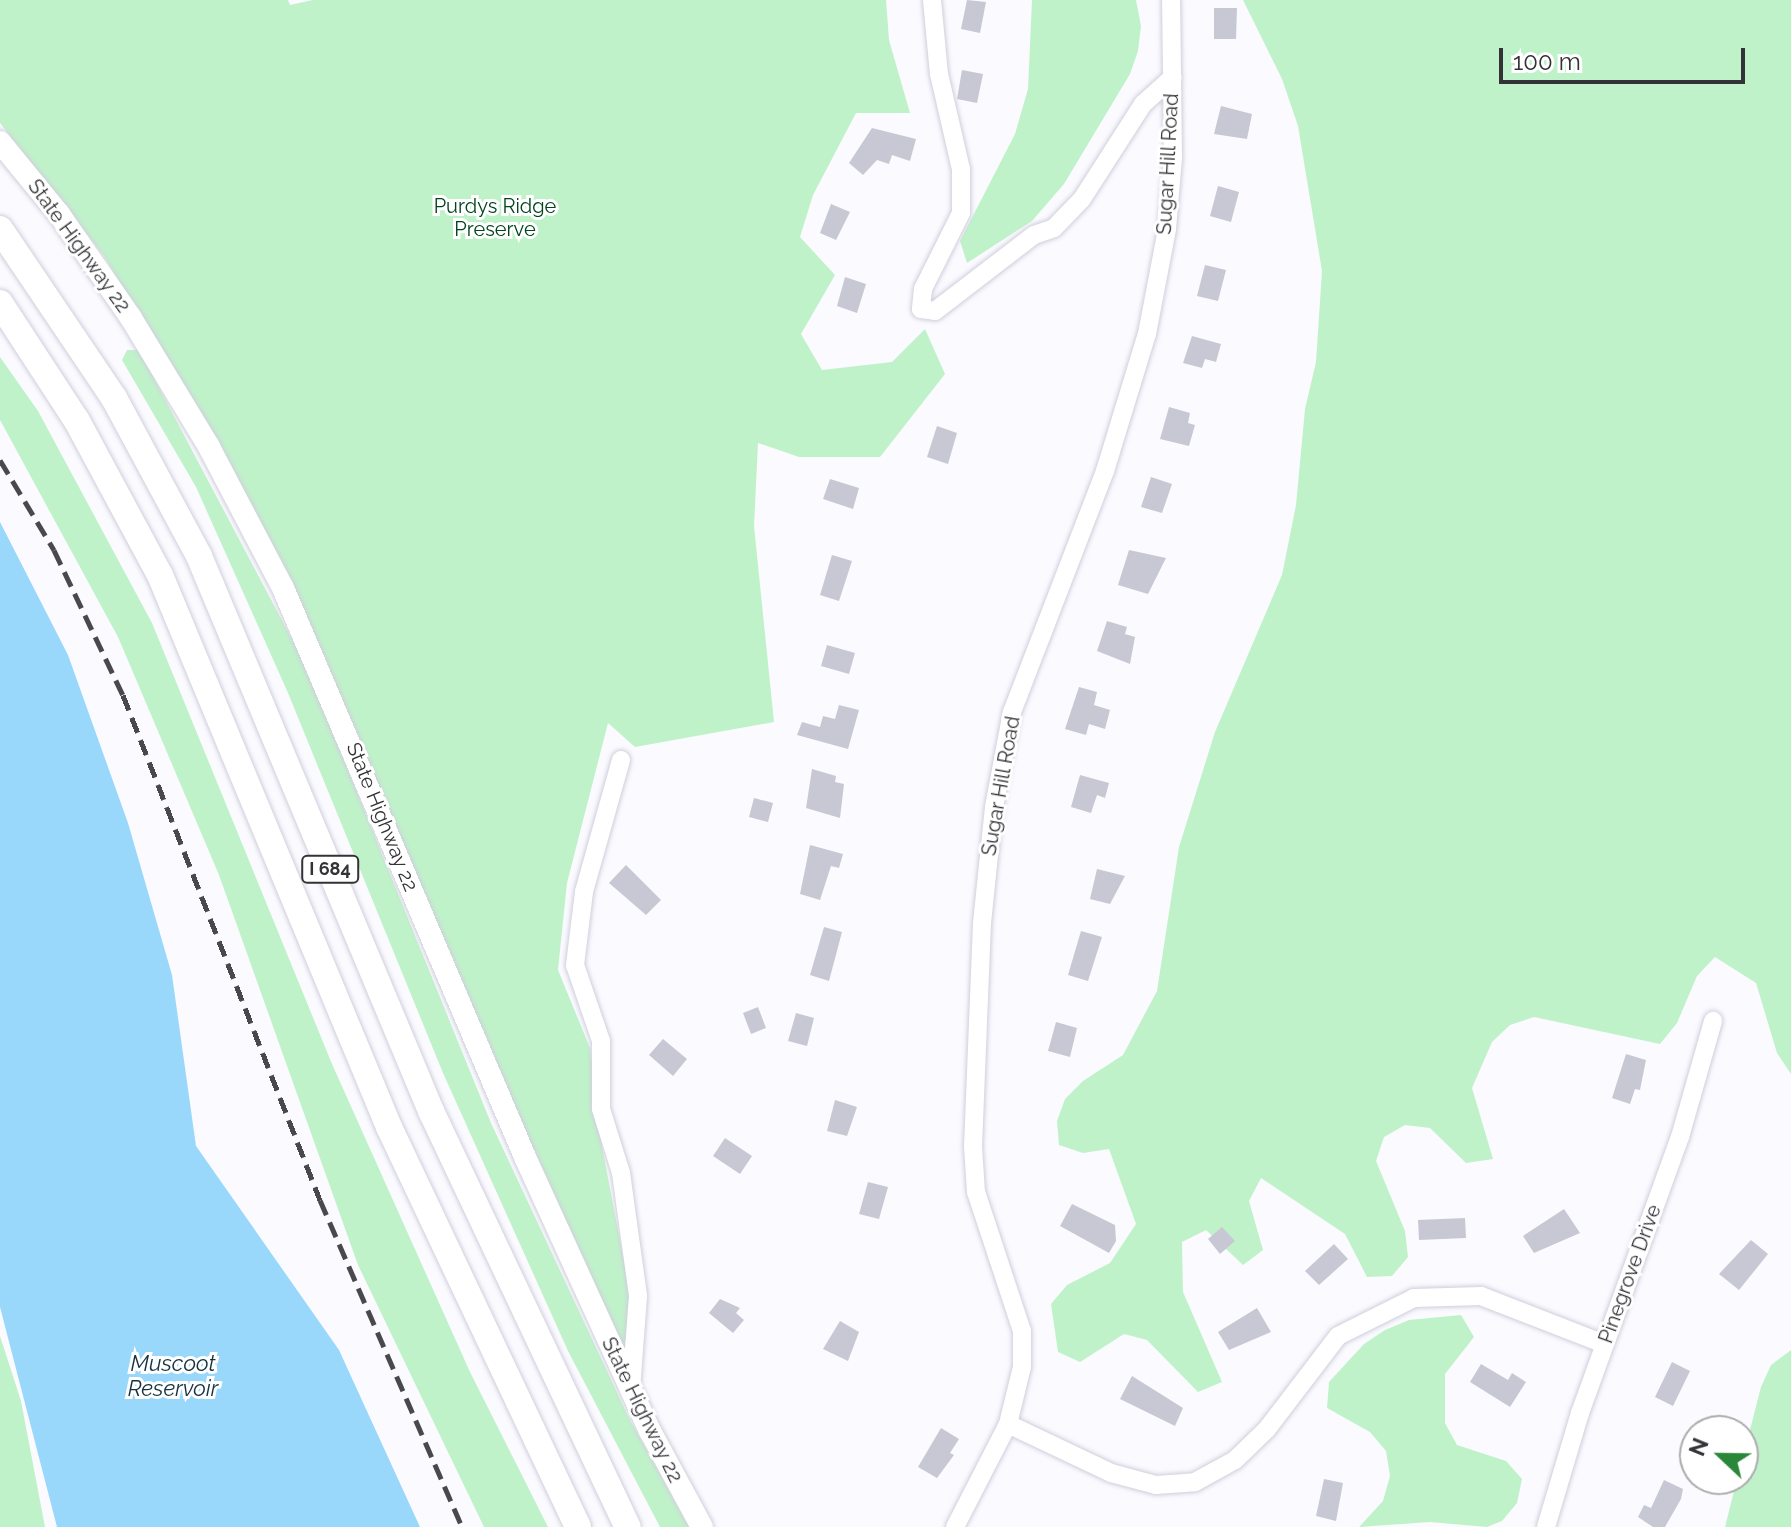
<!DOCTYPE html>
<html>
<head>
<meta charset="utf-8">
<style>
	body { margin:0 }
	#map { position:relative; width:1791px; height:1527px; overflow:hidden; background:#fafaff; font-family:Raleway,sans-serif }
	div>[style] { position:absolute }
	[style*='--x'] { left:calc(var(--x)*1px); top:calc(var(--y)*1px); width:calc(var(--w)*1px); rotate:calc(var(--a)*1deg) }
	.green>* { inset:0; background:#c0f2ca }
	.water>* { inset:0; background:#99d8fb }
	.building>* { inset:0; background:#c8c8d4 }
	.roads { filter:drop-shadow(0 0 2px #d0cfdc) drop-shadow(0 0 2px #d0cfdc) }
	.minor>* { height:18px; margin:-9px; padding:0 9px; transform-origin:9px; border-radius:9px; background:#fff }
	.major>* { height:22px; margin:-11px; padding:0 11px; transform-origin:11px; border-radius:11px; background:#fff }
	.highway>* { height:26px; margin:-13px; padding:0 13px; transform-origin:13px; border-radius:13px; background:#fff }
	.rail>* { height:5px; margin-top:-2.5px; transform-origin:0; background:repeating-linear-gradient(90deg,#49494d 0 16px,transparent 0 24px) }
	span { translate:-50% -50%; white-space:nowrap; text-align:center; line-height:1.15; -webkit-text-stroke:6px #fff; paint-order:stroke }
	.shield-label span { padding:2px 6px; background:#fff; border:2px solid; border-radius:6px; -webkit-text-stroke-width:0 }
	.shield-label { font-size:18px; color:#333337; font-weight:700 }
	.street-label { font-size:20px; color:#333337 }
	.park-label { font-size:20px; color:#03431d }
	.water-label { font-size:22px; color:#153241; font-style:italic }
	.north { position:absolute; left:1679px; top:1415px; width:80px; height:80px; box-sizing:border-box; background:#fff; border:2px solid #adadaf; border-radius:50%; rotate:292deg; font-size:22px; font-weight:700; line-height:32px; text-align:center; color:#333337 }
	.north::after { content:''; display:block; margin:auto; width:28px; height:36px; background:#2a8739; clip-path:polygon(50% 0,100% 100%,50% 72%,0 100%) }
	.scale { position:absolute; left:1499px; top:48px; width:246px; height:36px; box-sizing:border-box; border:4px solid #333337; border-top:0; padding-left:10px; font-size:24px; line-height:28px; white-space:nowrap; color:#333337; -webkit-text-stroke:6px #fff; paint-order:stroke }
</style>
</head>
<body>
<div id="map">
	<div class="green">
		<div style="clip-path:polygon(0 0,288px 0,290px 5px,313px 0,886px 0,889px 40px,910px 113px,856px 113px,813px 195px,800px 237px,835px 275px,801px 334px,822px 370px,892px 362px,925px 329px,945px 374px,880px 457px,799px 457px,758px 443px,754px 526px,774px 722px,635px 747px,608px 723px,567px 883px,558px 970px,590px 1048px,602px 1147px,631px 1297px,628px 1365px,231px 464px,104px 256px,0 123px)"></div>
		<div style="clip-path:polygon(1032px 0,1136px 0,1141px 26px,1138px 51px,1130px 74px,1064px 184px,1032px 221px,967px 263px,960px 241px,1015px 134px,1028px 89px)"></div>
		<div style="clip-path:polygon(1243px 0,1791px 0,1791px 1074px,1777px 1053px,1756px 983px,1715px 957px,1697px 976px,1677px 1023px,1660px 1044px,1534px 1017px,1510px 1025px,1492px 1042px,1472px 1088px,1493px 1159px,1466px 1163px,1430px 1128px,1405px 1125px,1384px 1137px,1376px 1161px,1405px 1231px,1408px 1257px,1392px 1276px,1367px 1277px,1345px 1234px,1261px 1178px,1249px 1201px,1263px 1250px,1243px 1265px,1206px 1230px,1182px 1242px,1183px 1292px,1222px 1382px,1198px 1392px,1147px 1340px,1124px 1334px,1080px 1362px,1058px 1352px,1051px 1304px,1067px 1285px,1110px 1263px,1136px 1224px,1109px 1149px,1083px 1153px,1059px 1145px,1057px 1121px,1065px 1099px,1083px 1081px,1123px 1055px,1157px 991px,1179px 847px,1215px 732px,1282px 575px,1296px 505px,1305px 409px,1316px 362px,1322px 271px,1298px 126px,1282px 79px)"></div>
		<div style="clip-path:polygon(127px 350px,139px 350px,304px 662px,491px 1123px,629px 1418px,689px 1527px,660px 1527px,568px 1351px,443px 1073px,288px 693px,196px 487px,122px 360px)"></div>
		<div style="clip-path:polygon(0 357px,38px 411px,152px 623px,332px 1064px,470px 1372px,548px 1527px,484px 1527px,358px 1265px,219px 875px,118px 637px,0 420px)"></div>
		<div style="clip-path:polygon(1461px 1315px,1474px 1337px,1445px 1374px,1445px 1423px,1457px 1445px,1506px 1461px,1522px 1479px,1517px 1503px,1502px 1521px,1487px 1527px,1430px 1522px,1359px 1527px,1383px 1501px,1390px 1476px,1386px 1451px,1370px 1432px,1327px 1408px,1329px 1382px,1364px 1344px,1385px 1330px,1409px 1320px)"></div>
		<div style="clip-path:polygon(0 1336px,21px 1401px,45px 1527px,0 1527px)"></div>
		<div style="clip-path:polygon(1791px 1350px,1791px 1527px,1725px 1527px,1737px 1479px,1743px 1479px,1743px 1457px,1761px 1387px,1771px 1365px)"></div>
	</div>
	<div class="water">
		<div style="clip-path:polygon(0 522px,68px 655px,128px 823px,172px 975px,196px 1146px,339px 1350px,420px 1527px,57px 1527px,0 1307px)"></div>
	</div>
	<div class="building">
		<div style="clip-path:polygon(967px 0,986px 2px,980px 33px,961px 29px)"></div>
		<div style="clip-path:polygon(1214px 8px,1237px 8px,1236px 39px,1214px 39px)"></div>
		<div style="clip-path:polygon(962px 70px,983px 74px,977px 103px,957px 99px)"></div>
		<div style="clip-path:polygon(1221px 106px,1252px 114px,1247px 139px,1214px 134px)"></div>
		<div style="clip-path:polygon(872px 128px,916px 139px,910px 161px,892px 155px,889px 164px,877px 160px,863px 175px,849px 163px)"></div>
		<div style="clip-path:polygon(1218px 186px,1239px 192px,1231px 222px,1210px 216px)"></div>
		<div style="clip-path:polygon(831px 204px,850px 212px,836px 240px,820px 233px)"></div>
		<div style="clip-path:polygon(1205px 265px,1226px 270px,1218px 301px,1197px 296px)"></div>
		<div style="clip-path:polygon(845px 277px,866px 284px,857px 313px,837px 306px)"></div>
		<div style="clip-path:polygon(1192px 336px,1221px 344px,1216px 362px,1205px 359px,1202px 368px,1183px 363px)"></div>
		<div style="clip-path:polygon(1169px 407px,1190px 413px,1188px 423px,1195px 425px,1189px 446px,1160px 439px)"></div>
		<div style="clip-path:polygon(937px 426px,957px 433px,948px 464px,927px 457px)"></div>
		<div style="clip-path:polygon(1151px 477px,1172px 484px,1162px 513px,1141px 507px)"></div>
		<div style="clip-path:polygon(830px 479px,859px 488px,853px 509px,823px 499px)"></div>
		<div style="clip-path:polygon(1129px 550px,1166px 558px,1148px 594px,1118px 585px)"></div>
		<div style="clip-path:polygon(832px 555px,852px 561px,839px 601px,820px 595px)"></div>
		<div style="clip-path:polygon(1107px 621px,1127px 627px,1125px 634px,1135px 637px,1130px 664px,1097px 651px)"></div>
		<div style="clip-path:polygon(827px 645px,855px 653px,849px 674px,821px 666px)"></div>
		<div style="clip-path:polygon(1079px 687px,1097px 692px,1094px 705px,1110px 710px,1105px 729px,1089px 724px,1086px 735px,1065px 729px)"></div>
		<div style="clip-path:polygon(839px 705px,859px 710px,848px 749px,797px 735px,802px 722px,820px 727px,823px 716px,835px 719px)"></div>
		<div style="clip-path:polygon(812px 769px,836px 776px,835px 782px,844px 784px,840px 818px,806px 808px)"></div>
		<div style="clip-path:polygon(1080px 775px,1109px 783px,1105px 798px,1097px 795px,1091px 813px,1071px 807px)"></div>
		<div style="clip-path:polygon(754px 798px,773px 803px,768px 822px,749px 817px)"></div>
		<div style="clip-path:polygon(810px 845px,843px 854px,839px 868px,831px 866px,820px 900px,800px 894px)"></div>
		<div style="clip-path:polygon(626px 865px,661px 900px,646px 915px,609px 883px)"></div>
		<div style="clip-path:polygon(1097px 869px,1125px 876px,1110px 904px,1090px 899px)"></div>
		<div style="clip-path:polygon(824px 927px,842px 932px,829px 981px,810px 975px)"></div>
		<div style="clip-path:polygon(1081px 931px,1102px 937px,1088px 981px,1068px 975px)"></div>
		<div style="clip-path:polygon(758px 1007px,766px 1028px,751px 1034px,743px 1013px)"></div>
		<div style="clip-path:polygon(796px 1013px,814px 1018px,807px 1046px,788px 1041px)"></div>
		<div style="clip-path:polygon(1056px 1022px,1077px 1028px,1070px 1057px,1048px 1051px)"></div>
		<div style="clip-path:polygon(663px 1039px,687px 1059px,673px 1076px,649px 1055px)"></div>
		<div style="clip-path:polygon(1626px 1054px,1646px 1060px,1640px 1090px,1635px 1089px,1630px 1104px,1612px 1098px)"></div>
		<div style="clip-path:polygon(835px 1100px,857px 1107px,847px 1136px,827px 1131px)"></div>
		<div style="clip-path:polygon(725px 1138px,752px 1156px,740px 1174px,713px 1156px)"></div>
		<div style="clip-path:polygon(868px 1182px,888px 1187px,879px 1219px,859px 1214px)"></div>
		<div style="clip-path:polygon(1072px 1204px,1115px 1225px,1116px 1241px,1109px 1253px,1060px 1226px)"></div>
		<div style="clip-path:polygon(1564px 1209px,1580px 1233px,1534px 1253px,1523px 1236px)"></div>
		<div style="clip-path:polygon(1465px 1218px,1466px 1238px,1419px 1240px,1418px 1220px)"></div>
		<div style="clip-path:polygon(1222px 1227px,1235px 1241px,1220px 1254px,1208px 1239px)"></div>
		<div style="clip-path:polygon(1751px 1240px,1768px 1254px,1739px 1290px,1719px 1274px)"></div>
		<div style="clip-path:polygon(1334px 1244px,1348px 1259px,1319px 1285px,1305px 1271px)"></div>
		<div style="clip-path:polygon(720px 1299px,740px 1308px,736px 1313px,744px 1320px,733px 1333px,709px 1313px)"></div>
		<div style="clip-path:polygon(1257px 1308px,1271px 1332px,1229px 1350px,1218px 1332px)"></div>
		<div style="clip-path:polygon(840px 1321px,859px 1332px,848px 1361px,823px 1349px)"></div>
		<div style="clip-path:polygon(1672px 1362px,1690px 1371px,1673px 1406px,1655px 1397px)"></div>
		<div style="clip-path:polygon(1481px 1364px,1508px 1380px,1512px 1373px,1526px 1382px,1510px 1407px,1470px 1382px)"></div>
		<div style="clip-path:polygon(1132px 1376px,1183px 1408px,1175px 1426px,1120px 1399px)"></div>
		<div style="clip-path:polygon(941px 1428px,959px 1439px,950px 1453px,954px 1455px,937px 1478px,918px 1467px)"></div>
		<div style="clip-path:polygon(1324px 1479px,1343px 1483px,1336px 1521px,1316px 1516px)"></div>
		<div style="clip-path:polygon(1664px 1480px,1683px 1489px,1681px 1499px,1665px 1527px,1653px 1527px,1638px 1517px,1644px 1505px,1651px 1508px)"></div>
	</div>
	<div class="roads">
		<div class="minor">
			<div style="--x:932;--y:0;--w:74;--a:84.6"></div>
			<div style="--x:939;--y:74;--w:98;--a:77"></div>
			<div style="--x:961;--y:169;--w:44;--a:90"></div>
			<div style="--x:961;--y:213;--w:85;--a:116.6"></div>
			<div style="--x:923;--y:289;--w:20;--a:96"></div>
			<div style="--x:921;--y:309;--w:14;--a:8"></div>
			<div style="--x:935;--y:311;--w:125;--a:-37.5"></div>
			<div style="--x:1034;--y:235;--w:21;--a:-19"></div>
			<div style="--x:1054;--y:228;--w:40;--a:-46"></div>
			<div style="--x:1082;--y:199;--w:113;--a:-57.3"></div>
			<div style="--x:1143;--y:104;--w:40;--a:-42"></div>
			<div style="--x:621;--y:760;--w:137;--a:105.7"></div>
			<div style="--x:584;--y:892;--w:74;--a:97"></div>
			<div style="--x:575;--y:965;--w:80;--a:71.1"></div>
			<div style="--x:601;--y:1041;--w:68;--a:90"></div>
			<div style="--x:601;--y:1109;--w:67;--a:72.6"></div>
			<div style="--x:621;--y:1173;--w:124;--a:82.1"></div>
			<div style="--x:638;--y:1296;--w:94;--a:94.3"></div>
			<div style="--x:1008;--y:1424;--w:114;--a:25.4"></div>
			<div style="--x:1111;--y:1473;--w:47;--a:14.9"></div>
			<div style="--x:1156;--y:1485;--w:39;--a:-4"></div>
			<div style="--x:1195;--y:1482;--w:46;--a:-28.8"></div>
			<div style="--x:1235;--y:1460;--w:45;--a:-44.1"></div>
			<div style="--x:1267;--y:1429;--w:117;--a:-52.6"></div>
			<div style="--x:1338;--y:1336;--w:85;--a:-26.6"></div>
			<div style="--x:1414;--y:1298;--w:67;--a:-1.7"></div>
			<div style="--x:1481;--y:1296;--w:132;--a:21.3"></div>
			<div style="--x:955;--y:1527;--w:116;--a:-62.8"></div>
			<div style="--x:1008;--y:1424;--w:59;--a:-76.2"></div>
			<div style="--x:1022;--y:1367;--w:36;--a:-90"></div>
			<div style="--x:1022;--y:1331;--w:146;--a:-108.3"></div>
			<div style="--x:976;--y:1192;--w:45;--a:-93.8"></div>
			<div style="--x:973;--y:1147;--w:224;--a:-87.7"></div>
			<div style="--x:982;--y:923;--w:117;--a:-84.1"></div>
			<div style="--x:994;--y:807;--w:97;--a:-79.3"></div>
			<div style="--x:1012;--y:712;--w:258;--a:-68.9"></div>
			<div style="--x:1105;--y:471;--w:143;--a:-73"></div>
			<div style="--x:1147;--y:334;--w:107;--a:-79.2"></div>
			<div style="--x:1167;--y:229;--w:72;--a:-85.2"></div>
			<div style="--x:1173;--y:157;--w:157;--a:-90.7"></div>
			<div style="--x:1546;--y:1527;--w:119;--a:-73.4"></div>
			<div style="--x:1580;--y:1413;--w:294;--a:-70.1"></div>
			<div style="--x:1680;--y:1137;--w:121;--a:-74.1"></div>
		</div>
		<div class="major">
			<div style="--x:0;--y:142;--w:93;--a:50.7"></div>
			<div style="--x:59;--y:214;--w:126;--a:55.3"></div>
			<div style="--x:131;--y:318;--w:151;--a:58.8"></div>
			<div style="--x:209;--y:447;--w:159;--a:62.3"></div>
			<div style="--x:283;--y:588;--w:618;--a:66.96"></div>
			<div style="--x:525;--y:1157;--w:301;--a:65.5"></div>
			<div style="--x:650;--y:1431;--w:109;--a:61.6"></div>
		</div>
		<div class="highway">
			<div style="--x:0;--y:229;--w:204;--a:56"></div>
			<div style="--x:114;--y:398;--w:179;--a:61.7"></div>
			<div style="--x:199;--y:556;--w:602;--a:67.31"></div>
			<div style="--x:431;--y:1111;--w:460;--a:64.7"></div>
			<div style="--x:0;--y:303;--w:141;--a:56.9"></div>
			<div style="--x:77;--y:421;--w:175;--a:61.7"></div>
			<div style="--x:160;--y:575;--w:598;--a:67.47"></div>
			<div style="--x:389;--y:1127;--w:442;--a:64.7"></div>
		</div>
	</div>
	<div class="rail">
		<div style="--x:0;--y:460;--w:105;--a:59"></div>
		<div style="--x:54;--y:550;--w:161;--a:64.6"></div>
		<div style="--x:123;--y:695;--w:542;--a:68.69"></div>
		<div style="--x:320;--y:1200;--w:357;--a:66.5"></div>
	</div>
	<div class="shield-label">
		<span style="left:330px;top:869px">I 684</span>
	</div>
	<div class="street-label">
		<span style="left:1168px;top:164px;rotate:-87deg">Sugar Hill Road</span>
		<span style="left:79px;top:246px;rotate:54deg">State Highway 22</span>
		<span style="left:1001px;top:786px;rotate:-80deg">Sugar Hill Road</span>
		<span style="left:382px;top:817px;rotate:68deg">State Highway 22</span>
		<span style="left:1630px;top:1274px;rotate:-70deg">Pinegrove Drive</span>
		<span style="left:642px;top:1410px;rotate:64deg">State Highway 22</span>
	</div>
	<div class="park-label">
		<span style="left:495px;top:218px">Purdys Ridge<br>Preserve</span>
	</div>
	<div class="water-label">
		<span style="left:173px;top:1376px">Muscoot<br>Reservoir</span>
	</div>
	<div class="north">N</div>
	<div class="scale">100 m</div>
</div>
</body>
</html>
